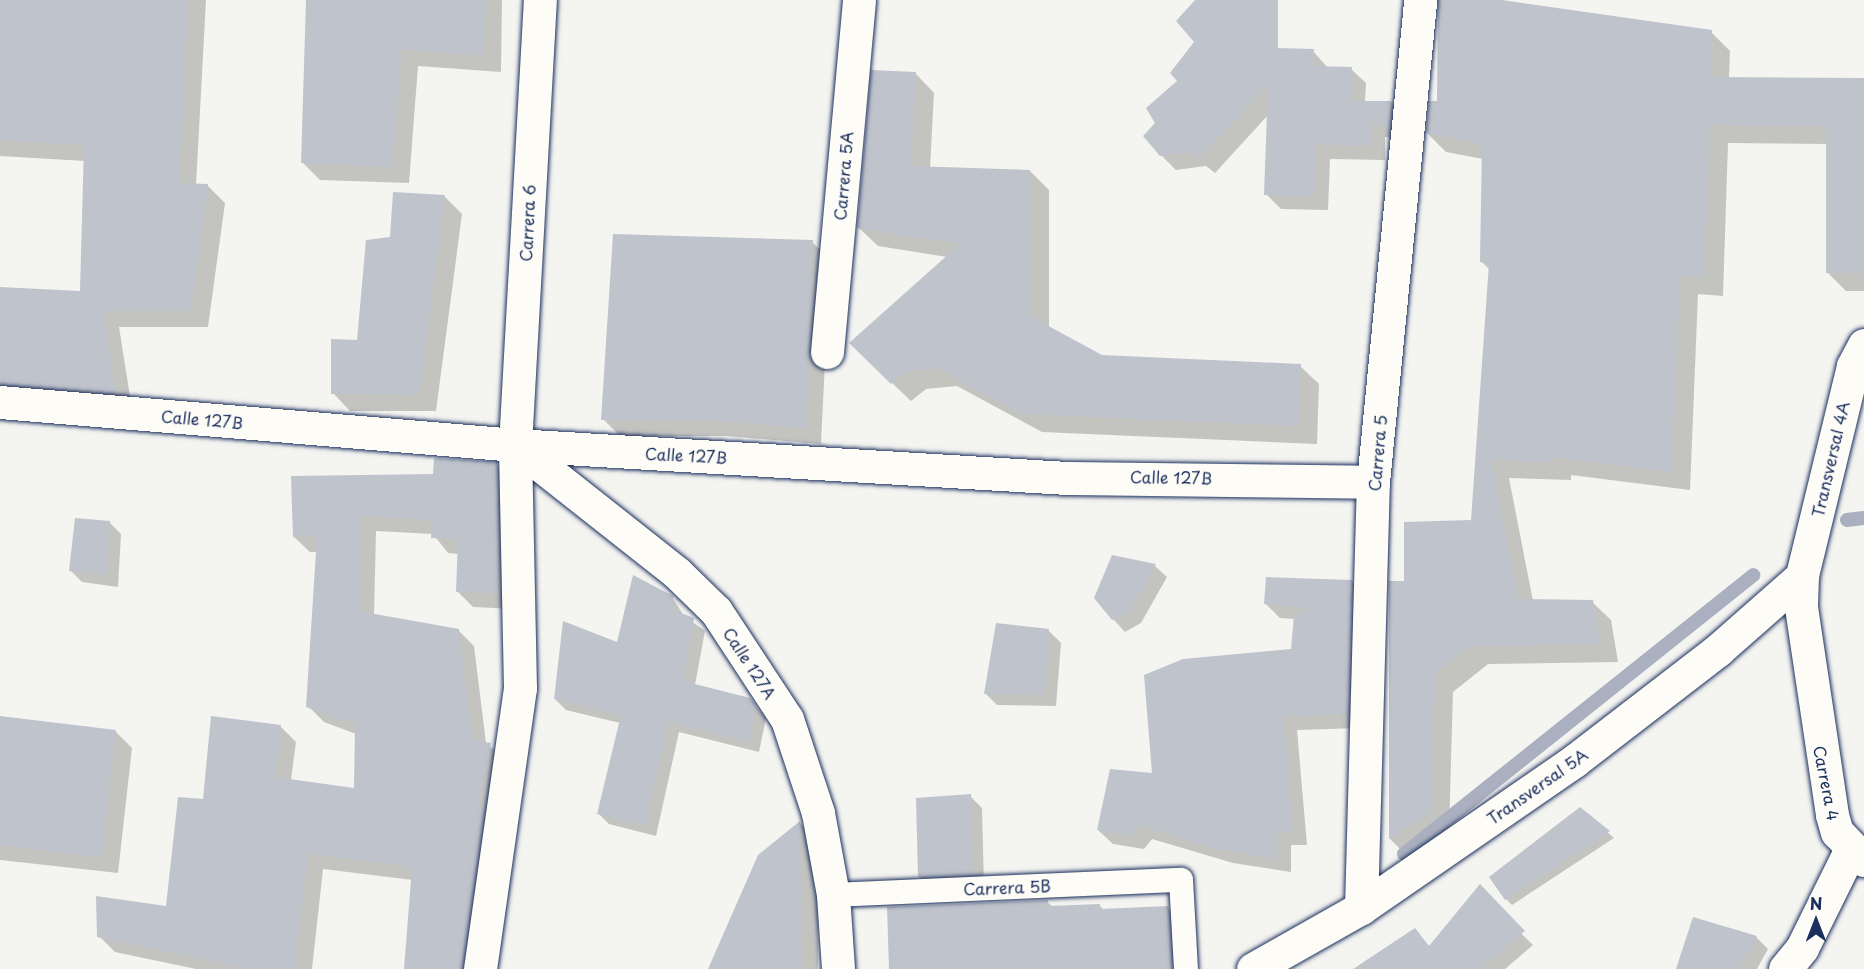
<!DOCTYPE html>
<html>
<head>
<meta charset="utf-8">
<style>
	body { margin:0 }
	#map { position:relative; width:1864px; height:969px; overflow:hidden; background:#f4f4f1; font-family:"Playpen Sans",sans-serif }
	div>[style] { position:absolute }
	[style*='--x'] { left:calc(var(--x)*1px); top:calc(var(--y)*1px); width:calc(var(--w)*1px); rotate:calc(var(--a)*1deg) }
	.shadow>* { inset:0; background:#0003 }
	.stream>* { height:14px; margin:-7px; padding:0 7px; transform-origin:7px; border-radius:7px; background:#aab0bf }
	.building>* { inset:0; background:#bfc3cc }
	.roads { filter:drop-shadow(0 0 2px #1b2f5e) drop-shadow(0 0 2px #1b2f5e) }
	.service>* { height:24px; margin:-12px; padding:0 12px; transform-origin:12px; border-radius:12px; background:#fdfcf7 }
	.minor>* { height:33px; margin:-16.5px; padding:0 16.5px; transform-origin:16.5px; border-radius:16.5px; background:#fdfcf7 }
	span { translate:-50% -50%; white-space:nowrap; text-align:center; line-height:1.15; -webkit-text-stroke:4.5px #fdfcf7; paint-order:stroke }
	.street-label { font-size:16px; color:#1b2f5e }
	.north { position:absolute; left:1786px; top:891px; width:60px; height:60px; -webkit-text-stroke:4px #fdfcf7; paint-order:stroke; rotate:0deg; font-size:16px; font-weight:700; line-height:24px; text-align:center; color:#1b2f5e }
	.north::after { content:''; display:block; margin:auto; width:21px; height:27px; background:#1b2f5e; clip-path:polygon(50% 0,100% 100%,50% 72%,0 100%) }
</style>
</head>
<body>
<div id="map">
	<div class="shadow">
		<div style="clip-path:polygon(0 0,206px 0,196px 185px,208px 186px,225px 203px,208px 327px,119px 327px,132px 409px,0 390px,0 288px,81px 293px,85px 161px,0 156px)"></div>
		<div style="clip-path:polygon(309px 0,502px 0,501px 72px,418px 66px,409px 183px,320px 180px,302px 162px)"></div>
		<div style="clip-path:polygon(1197px 0,1206px 0,1270px 74px,1313px 51px,1328px 68px,1351px 69px,1366px 83px,1365px 102px,1391px 102px,1405px 117px,1403px 140px,1385px 137px,1385px 160px,1330px 159px,1328px 210px,1281px 209px,1266px 194px,1269px 114px,1215px 173px,1206px 166px,1176px 170px,1161px 155px,1157px 124px,1196px 42px)"></div>
		<div style="clip-path:polygon(1440px 0,1492px 0,1711px 32px,1730px 51px,1729px 78px,1864px 79px,1864px 291px,1846px 291px,1827px 272px,1828px 144px,1728px 143px,1723px 296px,1698px 294px,1690px 490px,1571px 475px,1571px 480px,1509px 478px,1533px 601px,1592px 602px,1611px 620px,1618px 662px,1488px 664px,1453px 692px,1449px 831px,1408px 857px,1390px 839px,1390px 582px,1406px 583px,1472px 522px,1490px 270px,1481px 261px,1483px 159px,1446px 152px,1427px 133px,1438px 102px)"></div>
		<div style="clip-path:polygon(916px 74px,934px 93px,930px 168px,1030px 171px,1049px 190px,1049px 328px,1101px 357px,1300px 366px,1319px 384px,1317px 444px,1042px 432px,957px 386px,926px 389px,911px 401px,870px 362px,947px 257px,878px 246px,859px 228px)"></div>
		<div style="clip-path:polygon(445px 197px,462px 214px,436px 411px,350px 411px,333px 393px,358px 342px,391px 238px)"></div>
		<div style="clip-path:polygon(812px 242px,830px 259px,821px 444px,726px 436px,620px 436px,603px 419px)"></div>
		<div style="clip-path:polygon(496px 464px,512px 480px,513px 609px,473px 607px,457px 591px,459px 554px,448px 553px,433px 534px,376px 531px,374px 616px,458px 630px,474px 646px,486px 743px,506px 760px,479px 969px,406px 969px,413px 880px,323px 869px,312px 969px,196px 969px,115px 952px,99px 936px,167px 908px,205px 800px,280px 726px,296px 742px,291px 780px,356px 790px,356px 734px,324px 722px,308px 706px,317px 552px,310px 552px,294px 537px,435px 475px)"></div>
		<div style="clip-path:polygon(109px 522px,121px 534px,118px 587px,82px 582px,70px 570px)"></div>
		<div style="clip-path:polygon(1113px 557px,1155px 566px,1167px 577px,1141px 623px,1125px 632px,1113px 619px)"></div>
		<div style="clip-path:polygon(1351px 581px,1365px 595px,1361px 728px,1297px 730px,1307px 845px,1291px 845px,1291px 872px,1233px 863px,1152px 839px,1144px 849px,1113px 844px,1098px 830px,1292px 650px,1295px 619px,1280px 618px,1265px 603px)"></div>
		<div style="clip-path:polygon(672px 597px,684px 616px,705px 631px,695px 685px,750px 699px,766px 718px,759px 752px,679px 732px,656px 836px,609px 824px,598px 813px,620px 723px,566px 710px,555px 699px)"></div>
		<div style="clip-path:polygon(1049px 631px,1061px 643px,1056px 706px,997px 705px,985px 693px)"></div>
		<div style="clip-path:polygon(0 718px,115px 731px,132px 748px,118px 873px,0 860px)"></div>
		<div style="clip-path:polygon(970px 796px,982px 808px,984px 886px,931px 888px,919px 876px)"></div>
		<div style="clip-path:polygon(1580px 809px,1614px 838px,1512px 905px,1506px 899px)"></div>
		<div style="clip-path:polygon(800px 823px,817px 839px,818px 969px,710px 969px,759px 856px)"></div>
		<div style="clip-path:polygon(1477px 890px,1533px 945px,1505px 969px,1377px 969px,1415px 930px,1430px 947px)"></div>
		<div style="clip-path:polygon(1047px 902px,1053px 907px,1099px 905px,1104px 910px,1168px 908px,1183px 923px,1186px 969px,890px 969px)"></div>
		<div style="clip-path:polygon(1694px 919px,1756px 937px,1768px 949px,1757px 969px,1677px 969px)"></div>
	</div>
	<div class="stream">
		<div style="--x:1847;--y:520;--w:17;--a:-7"></div>
		<div style="--x:1404;--y:854;--w:447;--a:-38.6"></div>
	</div>
	<div class="building">
		<div style="clip-path:polygon(0 0,188px 0,179px 183px,208px 184px,191px 311px,103px 311px,116px 393px,0 384px,0 287px,80px 291px,84px 145px,0 140px)"></div>
		<div style="clip-path:polygon(306px 0,485px 0,484px 56px,402px 49px,392px 167px,301px 163px)"></div>
		<div style="clip-path:polygon(1195px 0,1278px 0,1278px 48px,1314px 49px,1313px 66px,1352px 67px,1350px 101px,1391px 101px,1389px 126px,1371px 123px,1370px 146px,1316px 144px,1314px 196px,1264px 195px,1268px 84px,1199px 159px,1190px 152px,1160px 156px,1143px 136px,1155px 123px,1146px 108px,1177px 81px,1170px 73px,1194px 42px,1176px 21px)"></div>
		<div style="clip-path:polygon(1438px 0,1502px 0,1712px 30px,1711px 77px,1864px 78px,1864px 273px,1826px 273px,1826px 126px,1710px 125px,1704px 278px,1680px 276px,1672px 472px,1553px 457px,1552px 462px,1491px 460px,1518px 599px,1593px 600px,1600px 644px,1469px 646px,1435px 673px,1431px 812px,1389px 839px,1389px 581px,1404px 581px,1404px 522px,1471px 520px,1489px 263px,1480px 262px,1482px 144px,1426px 133px,1429px 101px,1437px 101px)"></div>
		<div style="clip-path:polygon(871px 70px,916px 72px,911px 166px,1030px 170px,1030px 316px,1102px 355px,1301px 364px,1298px 426px,1022px 414px,937px 368px,906px 371px,891px 384px,849px 343px,960px 244px,857px 228px)"></div>
		<div style="clip-path:polygon(393px 192px,445px 195px,419px 395px,331px 394px,331px 339px,357px 340px,366px 240px,390px 237px)"></div>
		<div style="clip-path:polygon(613px 234px,813px 240px,805px 428px,708px 420px,601px 420px)"></div>
		<div style="clip-path:polygon(434px 458px,497px 462px,498px 593px,456px 592px,458px 539px,431px 538px,432px 520px,361px 516px,358px 611px,459px 629px,472px 740px,491px 743px,478px 808px,484px 809px,462px 969px,404px 969px,412px 867px,308px 854px,294px 969px,249px 969px,97px 937px,96px 896px,166px 906px,178px 797px,203px 799px,211px 716px,281px 725px,275px 777px,354px 788px,355px 724px,306px 707px,317px 536px,293px 537px,291px 476px,433px 474px)"></div>
		<div style="clip-path:polygon(75px 518px,110px 521px,106px 575px,69px 571px)"></div>
		<div style="clip-path:polygon(1112px 555px,1156px 564px,1129px 611px,1112px 620px,1094px 598px)"></div>
		<div style="clip-path:polygon(633px 575px,673px 596px,673px 610px,694px 618px,683px 681px,750px 698px,756px 705px,748px 742px,668px 722px,645px 826px,597px 814px,621px 715px,554px 699px,563px 621px,617px 642px)"></div>
		<div style="clip-path:polygon(1266px 577px,1352px 580px,1348px 714px,1283px 716px,1293px 832px,1277px 832px,1277px 859px,1217px 849px,1138px 825px,1130px 836px,1097px 830px,1110px 769px,1152px 773px,1144px 675px,1183px 659px,1291px 649px,1294px 616px,1311px 609px,1264px 604px)"></div>
		<div style="clip-path:polygon(996px 623px,1049px 629px,1044px 695px,984px 694px)"></div>
		<div style="clip-path:polygon(0 716px,116px 730px,101px 857px,0 845px)"></div>
		<div style="clip-path:polygon(971px 794px,973px 875px,918px 877px,916px 798px)"></div>
		<div style="clip-path:polygon(1580px 807px,1610px 831px,1505px 900px,1489px 877px)"></div>
		<div style="clip-path:polygon(800px 821px,802px 969px,708px 969px,758px 855px)"></div>
		<div style="clip-path:polygon(1480px 884px,1525px 931px,1480px 969px,1353px 969px,1415px 928px,1429px 946px)"></div>
		<div style="clip-path:polygon(1048px 900px,1048px 906px,1100px 904px,1100px 909px,1168px 906px,1172px 969px,889px 969px,887px 907px)"></div>
		<div style="clip-path:polygon(1693px 917px,1757px 936px,1738px 969px,1676px 969px)"></div>
	</div>
	<div class="roads">
		<div class="service">
			<div style="--x:833;--y:895;--w:348;--a:-2.5"></div>
			<div style="--x:1181;--y:880;--w:89;--a:86.8"></div>
		</div>
		<div class="minor">
			<div style="--x:1864;--y:345;--w:24;--a:118"></div>
			<div style="--x:1853;--y:366;--w:216;--a:103.7"></div>
			<div style="--x:1802;--y:576;--w:31;--a:92"></div>
			<div style="--x:1801;--y:607;--w:210;--a:81.5"></div>
			<div style="--x:1832;--y:815;--w:18;--a:74"></div>
			<div style="--x:1837;--y:832;--w:39;--a:46"></div>
			<div style="--x:827;--y:352;--w:353;--a:-84.8"></div>
			<div style="--x:0;--y:402;--w:517;--a:4.77"></div>
			<div style="--x:515;--y:445;--w:553;--a:3.42"></div>
			<div style="--x:1067;--y:478;--w:306;--a:0.7"></div>
			<div style="--x:515;--y:445;--w:206;--a:38.3"></div>
			<div style="--x:677;--y:573;--w:54;--a:44.3"></div>
			<div style="--x:716;--y:611;--w:129;--a:56.7"></div>
			<div style="--x:787;--y:719;--w:99;--a:71.7"></div>
			<div style="--x:818;--y:813;--w:83;--a:79.6"></div>
			<div style="--x:833;--y:895;--w:74;--a:86.1"></div>
			<div style="--x:1361;--y:908;--w:426;--a:-88.4"></div>
			<div style="--x:1373;--y:482;--w:484;--a:-84.4"></div>
			<div style="--x:480;--y:969;--w:284;--a:-81.9"></div>
			<div style="--x:520;--y:688;--w:243;--a:-91.2"></div>
			<div style="--x:515;--y:445;--w:446;--a:-86.8"></div>
			<div style="--x:1253;--y:969;--w:124;--a:-29.5"></div>
			<div style="--x:1361;--y:908;--w:259;--a:-34.6"></div>
			<div style="--x:1574;--y:761;--w:182;--a:-37.6"></div>
			<div style="--x:1718;--y:650;--w:112;--a:-41.4"></div>
			<div style="--x:1785;--y:969;--w:27;--a:-51"></div>
			<div style="--x:1802;--y:948;--w:108;--a:-63.7"></div>
		</div>
	</div>
	<div class="street-label">
		<span style="left:843px;top:176px;rotate:-85deg">Carrera 5A</span>
		<span style="left:527px;top:223px;rotate:-87deg">Carrera 6</span>
		<span style="left:202px;top:419px;rotate:5deg">Calle 127B</span>
		<span style="left:1377px;top:453px;rotate:-85deg">Carrera 5</span>
		<span style="left:686px;top:455px;rotate:3deg">Calle 127B</span>
		<span style="left:1830px;top:459px;rotate:-77deg">Transversal 4A</span>
		<span style="left:1171px;top:477px;rotate:1deg">Calle 127B</span>
		<span style="left:750px;top:663px;rotate:57deg">Calle 127A</span>
		<span style="left:1827px;top:783px;rotate:79deg">Carrera 4</span>
		<span style="left:1537px;top:786px;rotate:-35deg">Transversal 5A</span>
		<span style="left:1007px;top:887px;rotate:-2deg">Carrera 5B</span>
	</div>
	<div class="north">N</div>
</div>
</body>
</html>
